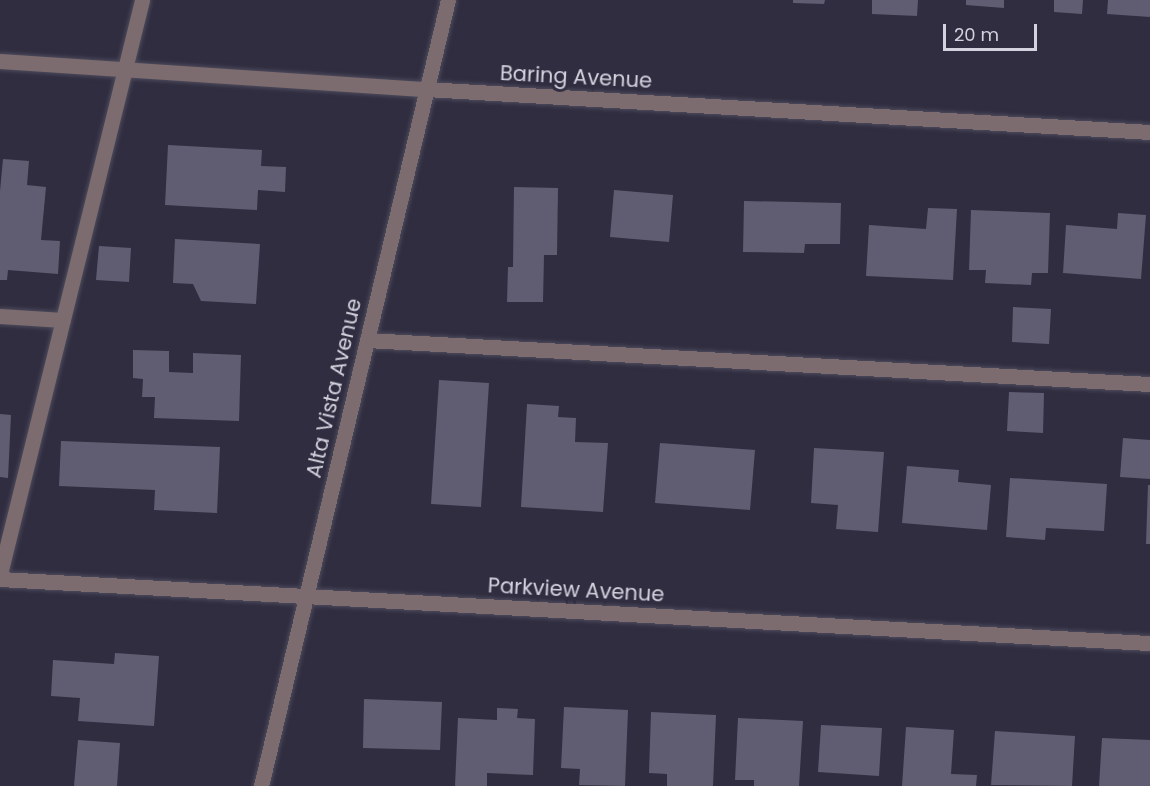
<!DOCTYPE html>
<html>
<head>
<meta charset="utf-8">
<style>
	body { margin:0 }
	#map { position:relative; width:1150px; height:786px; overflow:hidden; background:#302d40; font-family:Poppins,sans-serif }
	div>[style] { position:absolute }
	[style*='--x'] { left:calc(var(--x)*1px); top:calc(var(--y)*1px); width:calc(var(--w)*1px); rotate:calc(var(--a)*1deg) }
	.building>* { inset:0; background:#605d72 }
	.roads { filter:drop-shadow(0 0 2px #4d4b5c) drop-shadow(0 0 2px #4d4b5c) }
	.minor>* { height:15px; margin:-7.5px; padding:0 7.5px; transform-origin:7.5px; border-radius:7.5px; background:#7d6c6f }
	span { translate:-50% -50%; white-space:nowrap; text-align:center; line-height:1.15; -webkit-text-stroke:6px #302d40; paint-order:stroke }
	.street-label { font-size:21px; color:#d3d2de }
	.scale { position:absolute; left:943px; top:24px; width:94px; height:27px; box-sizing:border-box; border:3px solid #d3d2de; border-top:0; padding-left:8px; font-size:18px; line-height:21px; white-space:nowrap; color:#d3d2de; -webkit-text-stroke:4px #302d40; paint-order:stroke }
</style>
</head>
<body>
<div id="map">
	<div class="building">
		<div style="clip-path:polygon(793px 0,825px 0,824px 4px,793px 3px)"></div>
		<div style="clip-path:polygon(872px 0,918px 0,917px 16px,872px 14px)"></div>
		<div style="clip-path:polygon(966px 0,1004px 0,1004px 8px,966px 5px)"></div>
		<div style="clip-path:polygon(1054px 0,1083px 0,1082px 14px,1054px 12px)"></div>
		<div style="clip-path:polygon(1108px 0,1150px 0,1150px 17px,1107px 14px)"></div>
		<div style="clip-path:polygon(168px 145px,262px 150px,261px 166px,286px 167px,285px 192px,258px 190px,257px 210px,165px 205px)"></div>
		<div style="clip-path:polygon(3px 159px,29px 161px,27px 185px,46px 187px,41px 240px,60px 241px,58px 274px,8px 270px,7px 280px,0 280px,0 191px)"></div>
		<div style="clip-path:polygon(514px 187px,558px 188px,557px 255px,544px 255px,543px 302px,507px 302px,508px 267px,513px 267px)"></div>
		<div style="clip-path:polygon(614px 190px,673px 195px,669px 242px,610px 237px)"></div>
		<div style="clip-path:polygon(744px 201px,841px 203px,840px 244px,805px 244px,804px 253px,743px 252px)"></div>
		<div style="clip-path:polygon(928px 208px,957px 209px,953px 280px,866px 276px,869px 225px,926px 229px)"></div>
		<div style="clip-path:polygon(971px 210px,1050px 213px,1048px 273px,1032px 273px,1031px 285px,985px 283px,986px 270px,969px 270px)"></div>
		<div style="clip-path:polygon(1118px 213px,1146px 215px,1141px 279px,1063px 273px,1066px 225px,1117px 229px)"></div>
		<div style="clip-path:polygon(175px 239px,260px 244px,256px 304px,201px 301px,193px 284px,173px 283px)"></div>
		<div style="clip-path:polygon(99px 246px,131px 248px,129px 282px,96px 280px)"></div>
		<div style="clip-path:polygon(1013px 307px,1051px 309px,1049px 344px,1012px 342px)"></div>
		<div style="clip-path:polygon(133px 350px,169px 351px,169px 372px,193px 373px,193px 353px,241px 355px,239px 421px,154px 418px,155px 397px,142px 397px,143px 379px,133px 378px)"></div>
		<div style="clip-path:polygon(439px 380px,489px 383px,481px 507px,431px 504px)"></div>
		<div style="clip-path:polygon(1009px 392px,1044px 393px,1043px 433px,1007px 431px)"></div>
		<div style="clip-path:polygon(527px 404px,559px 406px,558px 417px,576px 418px,575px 442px,608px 443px,603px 512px,521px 507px)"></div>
		<div style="clip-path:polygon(0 414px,11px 415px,8px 478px,0 477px)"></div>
		<div style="clip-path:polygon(1123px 438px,1150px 440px,1150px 479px,1120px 477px)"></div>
		<div style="clip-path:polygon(61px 441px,220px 447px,217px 513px,154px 510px,155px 490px,59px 486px)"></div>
		<div style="clip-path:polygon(660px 443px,755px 450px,750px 510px,655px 503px)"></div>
		<div style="clip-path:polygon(814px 448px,884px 452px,878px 532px,836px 529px,838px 505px,811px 503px)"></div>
		<div style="clip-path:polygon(907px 466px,959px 470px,958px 482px,991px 485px,987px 530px,902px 523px)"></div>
		<div style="clip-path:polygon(1010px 478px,1107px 484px,1104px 531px,1046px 528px,1045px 540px,1006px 537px)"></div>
		<div style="clip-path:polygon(1148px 485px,1150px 485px,1150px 544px,1146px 544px)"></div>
		<div style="clip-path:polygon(115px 653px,159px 656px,154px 726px,78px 721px,80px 698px,51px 696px,53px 660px,114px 664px)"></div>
		<div style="clip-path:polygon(364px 699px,442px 702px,440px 750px,363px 748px)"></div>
		<div style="clip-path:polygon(564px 707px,628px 710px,625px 786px,579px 785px,580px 769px,561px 768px)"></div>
		<div style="clip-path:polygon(497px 708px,518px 709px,517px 718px,535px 719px,533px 775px,487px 773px,487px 786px,455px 786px,458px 718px,497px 720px)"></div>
		<div style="clip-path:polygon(651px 712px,716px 715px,713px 786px,667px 786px,667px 774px,649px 773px)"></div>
		<div style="clip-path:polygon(738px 718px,803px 721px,799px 786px,754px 786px,754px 780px,735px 780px)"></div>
		<div style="clip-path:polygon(821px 725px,882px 728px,879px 776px,818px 772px)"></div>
		<div style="clip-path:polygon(906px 727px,954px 730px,951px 774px,977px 775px,976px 786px,902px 786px)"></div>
		<div style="clip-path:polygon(995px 731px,1075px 736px,1072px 786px,991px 785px)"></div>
		<div style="clip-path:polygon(1102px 738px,1150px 740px,1150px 786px,1099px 786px)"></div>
		<div style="clip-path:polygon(78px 740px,120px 743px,117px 786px,74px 786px)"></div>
	</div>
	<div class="roads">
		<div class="minor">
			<div style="--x:0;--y:61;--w:427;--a:3.8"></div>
			<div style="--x:426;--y:89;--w:725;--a:3.4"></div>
			<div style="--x:0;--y:316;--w:63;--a:3.6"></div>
			<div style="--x:367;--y:340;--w:784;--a:3.22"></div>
			<div style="--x:0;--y:574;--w:591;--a:-76.1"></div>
			<div style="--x:0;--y:579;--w:1152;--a:3.19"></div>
			<div style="--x:261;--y:786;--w:808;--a:-76.62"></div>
		</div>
	</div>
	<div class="street-label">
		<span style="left:576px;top:77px;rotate:3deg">Baring Avenue</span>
		<span style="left:334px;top:388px;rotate:-77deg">Alta Vista Avenue</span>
		<span style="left:576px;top:590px;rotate:3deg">Parkview Avenue</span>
	</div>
	<div class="scale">20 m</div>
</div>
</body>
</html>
